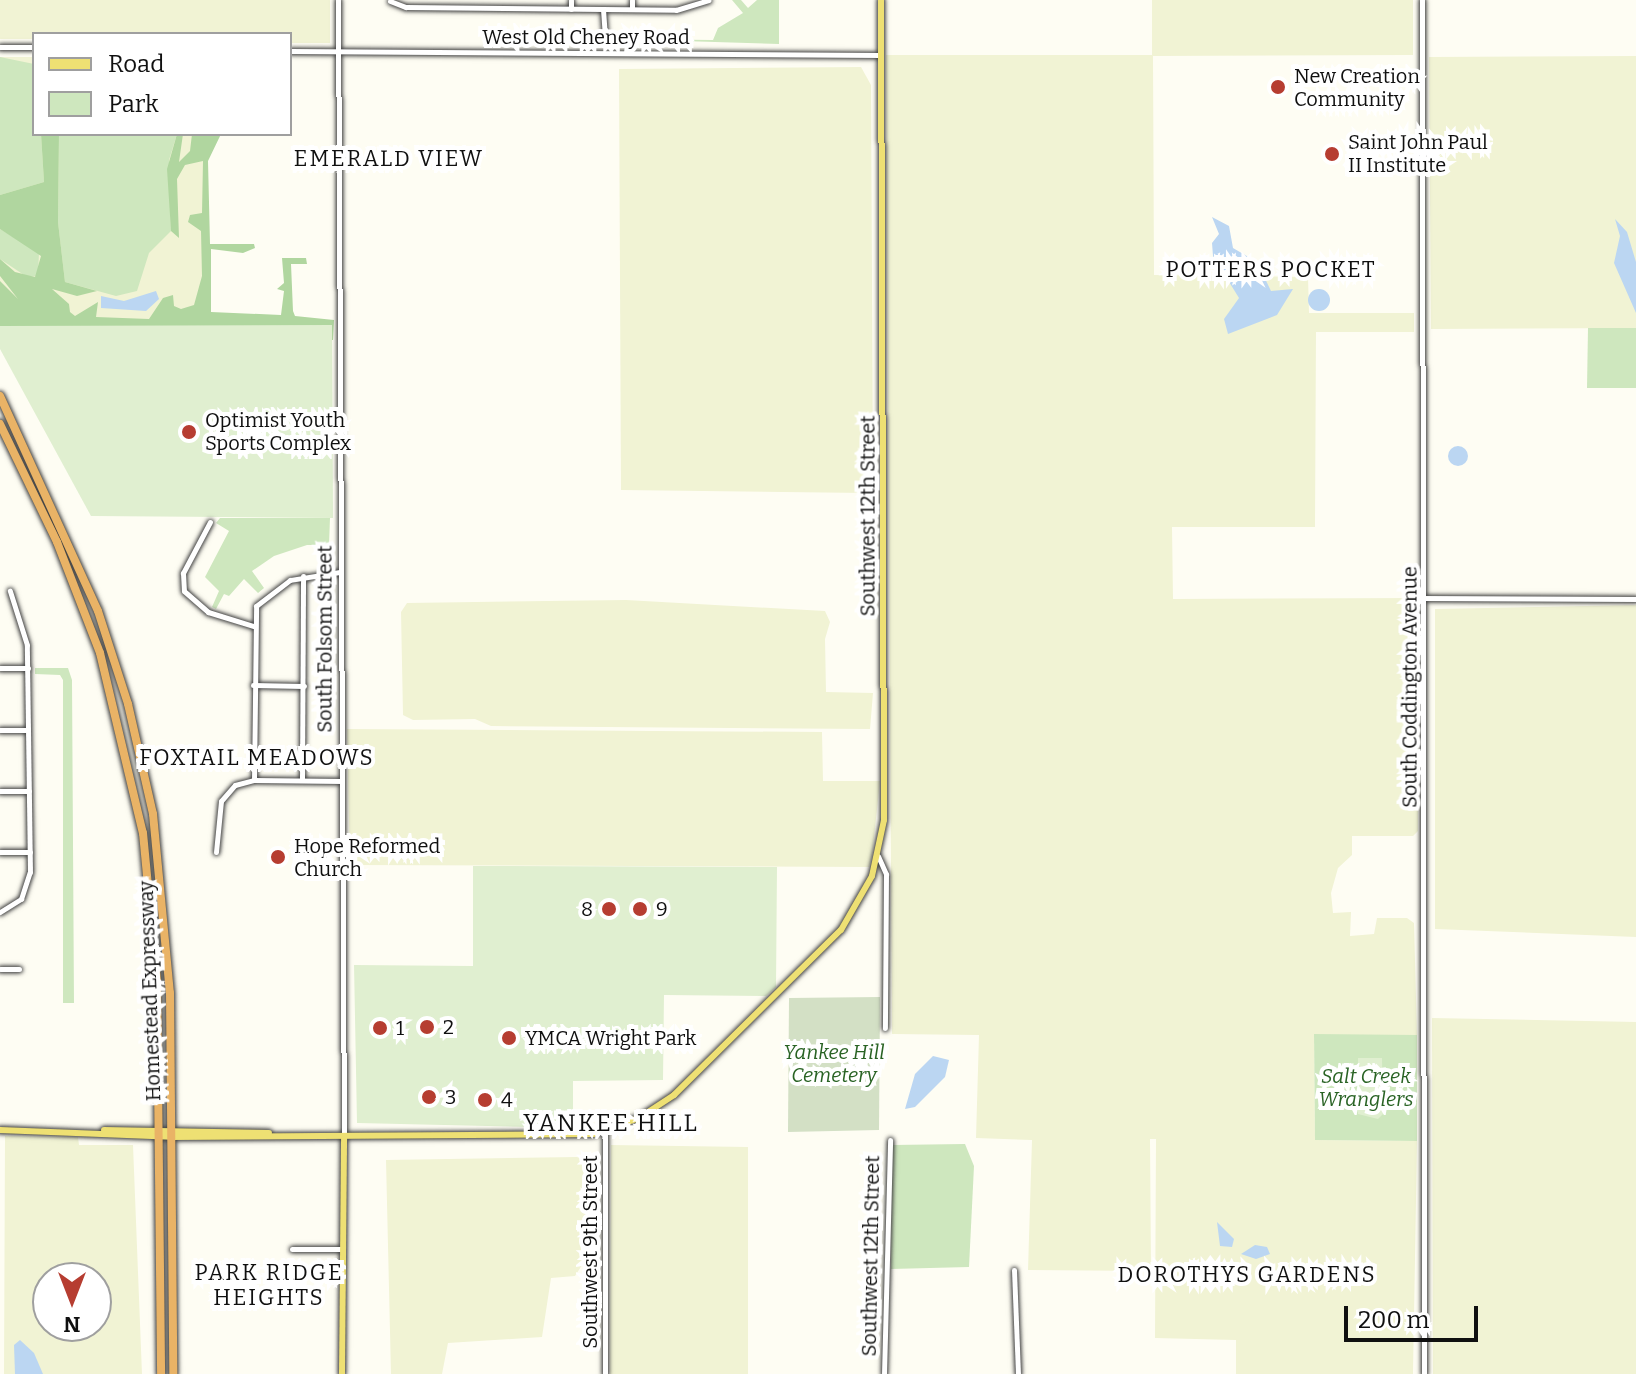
<!DOCTYPE html>
<html>
<head>
<meta charset="utf-8">
<style>
	body { margin:0 }
	#map { position:relative; width:1636px; height:1374px; overflow:hidden; background:#fefdf3; font-family:Bitter,serif }
	div>[style] { position:absolute }
	[style*='--x'] { left:calc(var(--x)*1px); top:calc(var(--y)*1px); width:calc(var(--w)*1px); rotate:calc(var(--a)*1deg) }
	.farmland>* { inset:0; background:#f1f3d4 }
	.green>* { inset:0; background:#cee7be }
	.forest>* { inset:0; background:#b0d69f }
	.cemetery>* { inset:0; background:#d3e0c5 }
	.pitch>* { inset:0; background:#e0efd0 }
	.water>* { inset:0; background:#bbd6f2 }
	.round { border-radius:50% }
	.roads { filter:drop-shadow(0 0 2px #434343) drop-shadow(0 0 2px #434343) }
	.minor>* { height:5px; margin:-2.5px; padding:0 2.5px; transform-origin:2.5px; border-radius:2.5px; background:#fff }
	.major>* { height:6px; margin:-3px; padding:0 3px; transform-origin:3px; border-radius:3px; background:#eee073 }
	.highway>* { height:8px; margin:-4px; padding:0 4px; transform-origin:4px; border-radius:4px; background:#e9b366 }
	.dots>* { width:22px; height:22px; translate:-50% -50%; box-sizing:border-box; border:4px solid #fff; border-radius:50% }
	span { translate:-50% -50%; white-space:nowrap; text-align:center; line-height:1.15; -webkit-text-stroke:8px #fff; paint-order:stroke }
	.street-label { font-size:20px; color:#101010 }
	.poi-label { font-size:20px; color:#101010 }
	.left { translate:0 -50%; text-align:left }
	.right { translate:-100% -50%; text-align:right }
	.park-label { font-size:20px; color:#296324; font-style:italic }
	.neighbourhood-label { font-size:22px; color:#101010; letter-spacing:2px }
	.quarter-label { font-size:24px; color:#101010; letter-spacing:2px }
	.legend { position:absolute; left:32px; top:32px; width:260px; height:104px; box-sizing:border-box; background:#fff; border:2px solid #9f9f9f; margin:0; padding:10px 14px; list-style:none; font-size:24px; color:#101010 }
	.legend li { display:flex; align-items:center; gap:16px; height:40px }
	.legend b { width:40px; border:2px solid #9f9f9f }
	.north { position:absolute; left:32px; top:1262px; width:80px; height:80px; box-sizing:border-box; background:#fff; border:2px solid #9f9f9f; border-radius:50%; rotate:180deg; font-size:22px; font-weight:700; line-height:32px; text-align:center; color:#101010 }
	.north::after { content:''; display:block; margin:auto; width:28px; height:36px; background:#b63d31; clip-path:polygon(50% 0,100% 100%,50% 72%,0 100%) }
	.scale { position:absolute; left:1344px; top:1306px; width:134px; height:36px; box-sizing:border-box; border:4px solid #101010; border-top:0; padding-left:10px; font-size:24px; line-height:28px; white-space:nowrap; color:#101010; -webkit-text-stroke:6px #fff; paint-order:stroke }
</style>
</head>
<body>
<div id="map">
	<div class="farmland">
		<div style="clip-path:polygon(0 0,330px 0,330px 43px,290px 43px,290px 34px,34px 34px,34px 39px,0 39px)"></div>
		<div style="clip-path:polygon(1152px 0,1413px 0,1413px 55px,1153px 56px,1154px 275px,1308px 277px,1309px 313px,1414px 313px,1414px 332px,1316px 332px,1315px 527px,1172px 527px,1173px 599px,1419px 598px,1418px 831px,1413px 836px,1352px 836px,1352px 855px,1338px 868px,1331px 893px,1333px 913px,1351px 912px,1350px 936px,1374px 934px,1377px 918px,1407px 918px,1414px 923px,1417px 1035px,1314px 1035px,1315px 1140px,1417px 1141px,1413px 1374px,1236px 1374px,1236px 1340px,1155px 1338px,1156px 1139px,1150px 1139px,1151px 1271px,1028px 1270px,1032px 1140px,976px 1138px,979px 1035px,892px 1034px,886px 55px,1152px 55px)"></div>
		<div style="clip-path:polygon(1636px 56px,1636px 328px,1431px 329px,1429px 57px)"></div>
		<div style="clip-path:polygon(0 57px,34px 57px,34px 134px,206px 134px,207px 326px,0 326px)"></div>
		<div style="clip-path:polygon(861px 67px,871px 85px,873px 486px,866px 493px,621px 490px,619px 69px)"></div>
		<div style="clip-path:polygon(626px 600px,825px 611px,830px 622px,825px 639px,826px 692px,873px 693px,870px 729px,491px 726px,475px 719px,413px 720px,403px 715px,401px 612px,407px 603px)"></div>
		<div style="clip-path:polygon(1636px 605px,1636px 937px,1435px 929px,1435px 609px)"></div>
		<div style="clip-path:polygon(347px 729px,822px 732px,823px 781px,880px 781px,872px 856px,869px 867px,350px 865px)"></div>
		<div style="clip-path:polygon(1432px 1018px,1636px 1022px,1636px 1374px,1433px 1374px)"></div>
		<div style="clip-path:polygon(evenodd,5px 1136px,78px 1137px,79px 1145px,133px 1145px,142px 1374px,4px 1374px,5px 1136px,48px 1278px,96px 1278px,96px 1326px,48px 1326px,48px 1278px)"></div>
		<div style="clip-path:polygon(611px 1145px,748px 1147px,748px 1374px,610px 1374px)"></div>
		<div style="clip-path:polygon(577px 1157px,587px 1161px,588px 1256px,575px 1276px,551px 1278px,542px 1337px,448px 1343px,442px 1374px,391px 1374px,386px 1160px)"></div>
	</div>
	<div class="green">
		<div style="clip-path:polygon(732px 0,741px 0,748px 8px,757px 0,779px 0,779px 44px,616px 39px,713px 40px,718px 28px,743px 13px)"></div>
		<div style="clip-path:polygon(0 57px,34px 64px,34px 134px,41px 134px,44px 182px,0 195px)"></div>
		<div style="clip-path:polygon(59px 134px,177px 134px,169px 160px,171px 231px,149px 253px,137px 291px,116px 296px,65px 282px,58px 222px)"></div>
		<div style="clip-path:polygon(0 229px,39px 252px,38px 276px,27px 277px,0 259px)"></div>
		<div style="clip-path:polygon(1588px 328px,1636px 328px,1636px 388px,1587px 388px)"></div>
		<div style="clip-path:polygon(220px 518px,330px 518px,329px 545px,307px 545px,274px 556px,252px 571px,264px 588px,258px 593px,244px 579px,229px 596px,224px 594px,216px 609px,212px 607px,219px 591px,205px 577px,229px 531px,216px 523px)"></div>
		<div style="clip-path:polygon(35px 668px,68px 668px,72px 680px,74px 1003px,63px 1003px,63px 680px,60px 675px,35px 674px)"></div>
		<div style="clip-path:polygon(1314px 1034px,1417px 1035px,1417px 1141px,1315px 1140px)"></div>
		<div style="clip-path:polygon(965px 1144px,974px 1166px,969px 1267px,891px 1269px,892px 1145px)"></div>
	</div>
	<div class="forest">
		<div style="clip-path:polygon(41px 134px,59px 134px,58px 222px,65px 282px,97px 291px,77px 296px,52px 289px,69px 304px,70px 312px,75px 316px,98px 302px,96px 317px,149px 319px,163px 298px,173px 295px,174px 306px,181px 309px,194px 305px,202px 276px,201px 231px,188px 222px,190px 215px,202px 213px,203px 161px,185px 165px,177px 179px,179px 238px,171px 231px,167px 169px,177px 134px,183px 134px,179px 162px,190px 151px,192px 134px,221px 134px,208px 161px,210px 244px,254px 244px,255px 248px,243px 253px,211px 249px,211px 312px,281px 315px,284px 291px,277px 289px,284px 283px,282px 258px,306px 258px,307px 264px,291px 264px,293px 311px,295px 316px,334px 320px,333px 340px,0 349px,0 281px,18px 299px,0 276px,0 259px,15px 272px,35px 277px,41px 256px,0 229px,0 195px,44px 182px)"></div>
	</div>
	<div class="cemetery">
		<div style="clip-path:polygon(880px 997px,879px 1130px,788px 1132px,789px 998px)"></div>
	</div>
	<div class="pitch">
		<div style="clip-path:polygon(332px 325px,333px 518px,91px 516px,0 349px,0 326px)"></div>
		<div style="clip-path:polygon(473px 866px,777px 867px,776px 987px,766px 996px,664px 995px,663px 1080px,573px 1081px,573px 1128px,357px 1123px,354px 965px,473px 966px)"></div>
		<div style="clip-path:polygon(1358px 1058px,1382px 1058px,1383px 1114px,1378px 1119px,1358px 1114px)"></div>
	</div>
	<div class="water">
		<div style="clip-path:polygon(1212px 217px,1229px 226px,1233px 248px,1257px 262px,1271px 291px,1293px 289px,1277px 315px,1228px 334px,1224px 319px,1239px 298px,1213px 256px,1212px 243px,1219px 234px)"></div>
		<div style="clip-path:polygon(1615px 219px,1627px 232px,1636px 262px,1636px 313px,1614px 263px,1620px 236px)"></div>
		<div class="round" style="left:1308px;top:289px;width:22px;height:22px"></div>
		<div style="clip-path:polygon(156px 291px,159px 299px,146px 311px,101px 308px,101px 296px,124px 301px)"></div>
		<div class="round" style="left:1448px;top:446px;width:20px;height:20px"></div>
		<div style="clip-path:polygon(933px 1056px,949px 1060px,945px 1077px,915px 1107px,905px 1109px,915px 1074px)"></div>
		<div style="clip-path:polygon(1217px 1222px,1234px 1239px,1232px 1247px,1220px 1246px)"></div>
		<div style="clip-path:polygon(1255px 1245px,1267px 1247px,1270px 1254px,1256px 1259px,1241px 1254px)"></div>
		<div style="clip-path:polygon(20px 1340px,34px 1353px,43px 1374px,15px 1374px,14px 1345px)"></div>
	</div>
	<div class="roads">
		<div class="minor">
			<div style="--x:338;--y:0;--w:1137;--a:89.7"></div>
			<div style="--x:1422;--y:0;--w:1374;--a:89.92"></div>
			<div style="--x:390;--y:1;--w:17;--a:21"></div>
			<div style="--x:406;--y:7;--w:270;--a:0.6"></div>
			<div style="--x:676;--y:10;--w:34;--a:-17"></div>
			<div style="--x:571;--y:9;--w:9;--a:-90"></div>
			<div style="--x:603;--y:9;--w:31;--a:86"></div>
			<div style="--x:632;--y:9;--w:9;--a:-90"></div>
			<div style="--x:0;--y:47;--w:34;--a:0"></div>
			<div style="--x:290;--y:51;--w:591;--a:0.39"></div>
			<div style="--x:210;--y:522;--w:58;--a:117.9"></div>
			<div style="--x:183;--y:573;--w:18;--a:87"></div>
			<div style="--x:184;--y:591;--w:32;--a:41"></div>
			<div style="--x:208;--y:612;--w:47;--a:17.3"></div>
			<div style="--x:1425;--y:598;--w:211;--a:0.3"></div>
			<div style="--x:0;--y:668;--w:28;--a:0"></div>
			<div style="--x:253;--y:685;--w:51;--a:1.1"></div>
			<div style="--x:0;--y:730;--w:28;--a:0"></div>
			<div style="--x:254;--y:780;--w:88;--a:0.7"></div>
			<div style="--x:302;--y:780;--w:204;--a:-89.7"></div>
			<div style="--x:0;--y:791;--w:29;--a:0"></div>
			<div style="--x:0;--y:852;--w:30;--a:0"></div>
			<div style="--x:216;--y:852;--w:51;--a:-84.4"></div>
			<div style="--x:221;--y:801;--w:21;--a:-49"></div>
			<div style="--x:235;--y:785;--w:20;--a:-15"></div>
			<div style="--x:254;--y:780;--w:174;--a:-89.3"></div>
			<div style="--x:256;--y:606;--w:43;--a:-37.4"></div>
			<div style="--x:290;--y:580;--w:51;--a:-9.1"></div>
			<div style="--x:878;--y:856;--w:20;--a:66"></div>
			<div style="--x:886;--y:874;--w:154;--a:90.4"></div>
			<div style="--x:0;--y:912;--w:25;--a:-32"></div>
			<div style="--x:21;--y:899;--w:28;--a:-72"></div>
			<div style="--x:30;--y:872;--w:227;--a:-90.8"></div>
			<div style="--x:27;--y:645;--w:57;--a:-107.5"></div>
			<div style="--x:0;--y:969;--w:19;--a:0"></div>
			<div style="--x:605;--y:1131;--w:243;--a:90"></div>
			<div style="--x:292;--y:1249;--w:50;--a:0"></div>
			<div style="--x:1014;--y:1270;--w:104;--a:87.8"></div>
			<div style="--x:884;--y:1374;--w:234;--a:-88.5"></div>
		</div>
		<div class="major">
			<div style="--x:0;--y:1130;--w:171;--a:2.3"></div>
			<div style="--x:171;--y:1137;--w:422;--a:-0.4"></div>
			<div style="--x:593;--y:1134;--w:49;--a:-19.2"></div>
			<div style="--x:639;--y:1118;--w:42;--a:-33.3"></div>
			<div style="--x:674;--y:1095;--w:235;--a:-44.7"></div>
			<div style="--x:841;--y:930;--w:62;--a:-60.1"></div>
			<div style="--x:872;--y:876;--w:57;--a:-77.9"></div>
			<div style="--x:884;--y:820;--w:820;--a:-90.21"></div>
			<div style="--x:104;--y:1130;--w:165;--a:1"></div>
			<div style="--x:342;--y:1374;--w:237;--a:-89.5"></div>
		</div>
		<div class="highway">
			<div style="--x:0;--y:396;--w:236;--a:65.5"></div>
			<div style="--x:98;--y:611;--w:98;--a:72.1"></div>
			<div style="--x:128;--y:704;--w:113;--a:77.2"></div>
			<div style="--x:153;--y:814;--w:180;--a:84.6"></div>
			<div style="--x:170;--y:993;--w:381;--a:89.5"></div>
			<div style="--x:0;--y:424;--w:131;--a:64.2"></div>
			<div style="--x:57;--y:542;--w:119;--a:68.8"></div>
			<div style="--x:100;--y:653;--w:185;--a:76.6"></div>
			<div style="--x:143;--y:833;--w:150;--a:84.6"></div>
			<div style="--x:157;--y:982;--w:392;--a:89.4"></div>
		</div>
	</div>
	<div class="dots">
		<div style="left:1278px;top:87px;background:#b63d31"></div>
		<div style="left:1332px;top:154px;background:#b63d31"></div>
		<div style="left:189px;top:432px;background:#b63d31"></div>
		<div style="left:278px;top:857px;background:#b63d31"></div>
		<div style="left:609px;top:909px;background:#b63d31"></div>
		<div style="left:640px;top:909px;background:#b63d31"></div>
		<div style="left:427px;top:1027px;background:#b63d31"></div>
		<div style="left:380px;top:1028px;background:#b63d31"></div>
		<div style="left:509px;top:1038px;background:#b63d31"></div>
		<div style="left:429px;top:1097px;background:#b63d31"></div>
		<div style="left:485px;top:1100px;background:#b63d31"></div>
	</div>
	<div class="street-label">
		<span style="left:586px;top:37px">West Old Cheney Road</span>
		<span style="left:868px;top:516px;rotate:-90deg">Southwest 12th Street</span>
		<span style="left:325px;top:639px;rotate:-90deg">South Folsom Street</span>
		<span style="left:1410px;top:687px;rotate:-90deg">South Coddington Avenue</span>
		<span style="left:150px;top:991px;rotate:-92deg">Homestead Expressway</span>
		<span style="left:590px;top:1252px;rotate:-90deg">Southwest 9th Street</span>
		<span style="left:871px;top:1256px;rotate:-89deg">Southwest 12th Street</span>
	</div>
	<div class="poi-label">
		<span class="left" style="left:1294px;top:88px">New Creation<br>Community</span>
		<span class="left" style="left:1348px;top:154px">Saint John Paul<br>II Institute</span>
		<span class="left" style="left:205px;top:432px">Optimist Youth<br>Sports Complex</span>
		<span class="left" style="left:294px;top:858px">Hope Reformed<br>Church</span>
		<span class="right" style="left:593px;top:909px">8</span>
		<span class="left" style="left:656px;top:909px">9</span>
		<span class="left" style="left:443px;top:1027px">2</span>
		<span class="left" style="left:396px;top:1028px">1</span>
		<span class="left" style="left:525px;top:1038px">YMCA Wright Park</span>
		<span class="left" style="left:445px;top:1097px">3</span>
		<span class="left" style="left:501px;top:1100px">4</span>
	</div>
	<div class="park-label">
		<span style="left:834px;top:1064px">Yankee Hill<br>Cemetery</span>
		<span style="left:1366px;top:1088px">Salt Creek<br>Wranglers</span>
	</div>
	<div class="neighbourhood-label">
		<span style="left:389px;top:159px">EMERALD VIEW</span>
		<span style="left:1271px;top:270px">POTTERS POCKET</span>
		<span style="left:257px;top:758px">FOXTAIL MEADOWS</span>
		<span style="left:269px;top:1285px">PARK RIDGE<br>HEIGHTS</span>
		<span style="left:1247px;top:1275px">DOROTHYS GARDENS</span>
	</div>
	<div class="quarter-label">
		<span style="left:611px;top:1124px">YANKEE HILL</span>
	</div>
	<ul class="legend">
	<li><b style="height:10px;background:#eee073"></b>Road</li>
	<li><b style="height:22px;background:#cee7be"></b>Park</li>
	</ul>
	<div class="north">N</div>
	<div class="scale">200 m</div>
</div>
</body>
</html>
